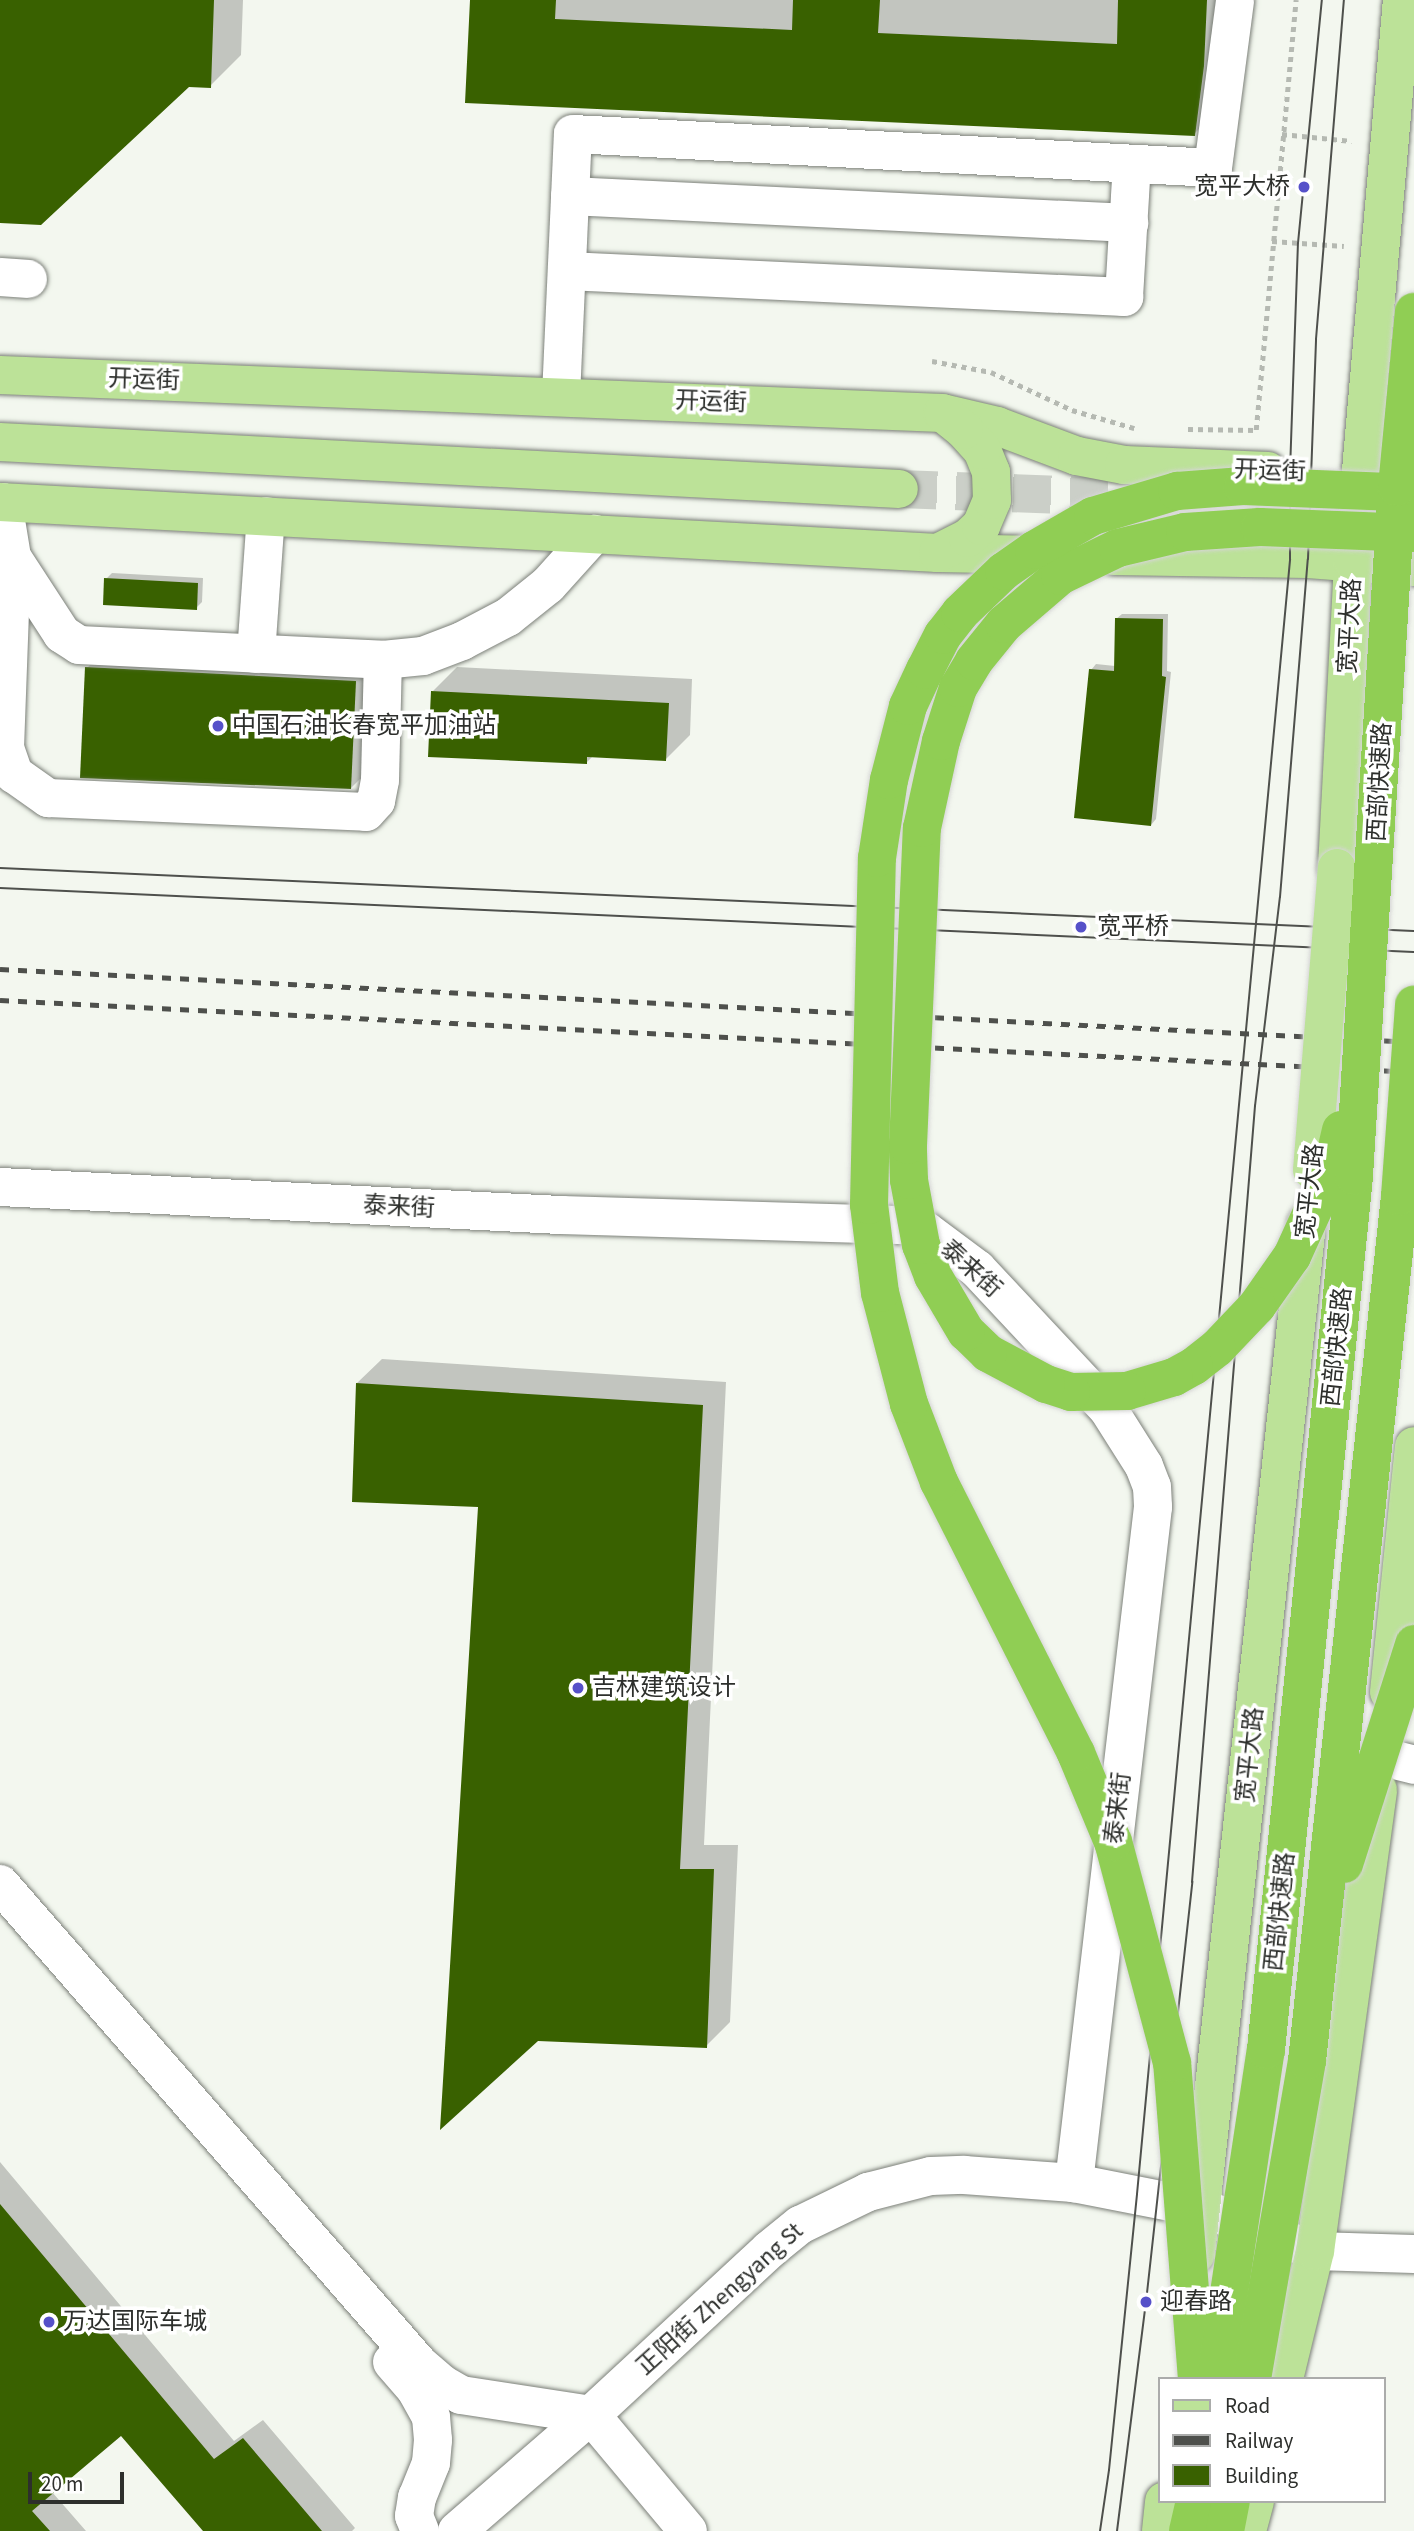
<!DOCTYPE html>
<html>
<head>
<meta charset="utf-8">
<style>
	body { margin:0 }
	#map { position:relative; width:1414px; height:2531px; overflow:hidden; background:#f3f7ef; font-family:"Source Sans 3","Noto Sans SC",sans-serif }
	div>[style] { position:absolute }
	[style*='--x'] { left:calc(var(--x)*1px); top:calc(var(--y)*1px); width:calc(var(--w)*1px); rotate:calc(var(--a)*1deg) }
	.shadow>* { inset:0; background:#0003 }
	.building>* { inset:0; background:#396100 }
	.major-tunnel>* { height:38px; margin-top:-19px; transform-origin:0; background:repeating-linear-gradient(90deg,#cbcfc8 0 38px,transparent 0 57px) }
	.path>* { height:4.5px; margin-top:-2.25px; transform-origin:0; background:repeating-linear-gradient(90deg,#b5b9b2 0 5px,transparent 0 10px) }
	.roads { filter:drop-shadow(0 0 2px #7c8079) drop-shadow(0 0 2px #7c8079) }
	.minor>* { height:38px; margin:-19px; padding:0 19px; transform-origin:19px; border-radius:19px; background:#fff }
	.major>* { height:38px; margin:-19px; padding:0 19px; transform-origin:19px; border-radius:19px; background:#bce298 }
	.highway>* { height:38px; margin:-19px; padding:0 19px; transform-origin:19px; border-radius:19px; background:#90ce54 }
	.tram>* { height:2px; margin:-1px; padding:0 1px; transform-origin:1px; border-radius:1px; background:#4e504c }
	.rail>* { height:5px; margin-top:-2.5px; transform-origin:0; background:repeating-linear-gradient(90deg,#4e504c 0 9px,transparent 0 18px) }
	.bridges { filter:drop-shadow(0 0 2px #d5d5d5) drop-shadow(0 0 2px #d5d5d5) }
	.major-bridge>* { height:38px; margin:-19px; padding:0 19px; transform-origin:19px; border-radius:19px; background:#bce298 }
	.highway-bridge>* { height:38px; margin:-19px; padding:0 19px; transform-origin:19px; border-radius:19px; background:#90ce54 }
	.dots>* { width:19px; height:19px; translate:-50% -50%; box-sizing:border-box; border:4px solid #fff; border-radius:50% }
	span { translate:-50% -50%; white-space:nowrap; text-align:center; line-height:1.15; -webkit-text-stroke:7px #fff; paint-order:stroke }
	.poi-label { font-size:24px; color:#2d2f2c }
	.right { translate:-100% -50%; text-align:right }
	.left { translate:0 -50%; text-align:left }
	.street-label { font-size:24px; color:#2d2f2c }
	.legend { position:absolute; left:1158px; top:2377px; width:228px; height:126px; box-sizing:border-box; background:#fff; border:2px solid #abacab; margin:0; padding:9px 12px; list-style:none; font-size:21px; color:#2d2f2c }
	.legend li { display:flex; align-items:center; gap:14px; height:35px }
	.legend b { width:35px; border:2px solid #abacab }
	.scale { position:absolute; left:28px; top:2472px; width:96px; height:32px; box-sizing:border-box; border:4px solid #2d2f2c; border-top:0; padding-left:9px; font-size:21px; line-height:24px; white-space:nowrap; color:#2d2f2c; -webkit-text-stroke:5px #fff; paint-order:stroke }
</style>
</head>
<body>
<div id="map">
	<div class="shadow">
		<div style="clip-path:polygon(0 0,243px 0,241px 55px,210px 86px,188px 85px,0 222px)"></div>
		<div style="clip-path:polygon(472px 0,1248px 0,1238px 90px,1194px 134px,467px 101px)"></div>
		<div style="clip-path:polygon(112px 573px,203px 578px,202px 602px,196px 608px,106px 579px)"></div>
		<div style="clip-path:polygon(1122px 614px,1168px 614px,1167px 671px,1171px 672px,1156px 819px,1151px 825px,1091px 670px,1096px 664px,1115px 666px,1116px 619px)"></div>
		<div style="clip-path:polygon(111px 644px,380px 657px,375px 764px,351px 788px,87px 668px)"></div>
		<div style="clip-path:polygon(457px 667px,692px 679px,690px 735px,666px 759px,593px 756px,586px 763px,433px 691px)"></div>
		<div style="clip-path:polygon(382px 1359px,726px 1382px,704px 1845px,738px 1845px,730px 2022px,706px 2046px,480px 1506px,357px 1383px)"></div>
		<div style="clip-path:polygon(0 2162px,234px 2441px,263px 2420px,355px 2528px,352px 2531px,206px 2531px,121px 2434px,52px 2492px,86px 2531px,0 2531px)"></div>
	</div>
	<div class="building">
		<div style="clip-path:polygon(0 0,214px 0,211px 88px,189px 87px,41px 225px,0 223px)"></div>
		<div style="clip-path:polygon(470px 0,556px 0,555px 19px,792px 30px,793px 0,880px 0,878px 33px,1117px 44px,1118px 0,1207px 0,1204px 66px,1195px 136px,465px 103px)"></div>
		<div style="clip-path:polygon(104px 578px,198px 583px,197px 610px,103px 605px)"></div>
		<div style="clip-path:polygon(1115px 618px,1163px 619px,1162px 676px,1166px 677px,1151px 826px,1074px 818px,1089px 669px,1114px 671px)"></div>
		<div style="clip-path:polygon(85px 667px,356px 681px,351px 789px,80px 778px)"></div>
		<div style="clip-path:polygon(431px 691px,669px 703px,666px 761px,587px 757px,587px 764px,428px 757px)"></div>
		<div style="clip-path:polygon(356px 1383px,703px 1405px,680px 1869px,714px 1869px,707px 2048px,538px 2041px,440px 2130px,478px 1507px,352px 1502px)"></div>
		<div style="clip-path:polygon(0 2204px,214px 2459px,243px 2438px,322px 2531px,203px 2531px,121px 2436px,32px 2511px,50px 2531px,0 2531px)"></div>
	</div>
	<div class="major-tunnel">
		<div style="--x:899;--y:489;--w:243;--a:2.1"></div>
	</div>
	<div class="path">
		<div style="--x:1282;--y:134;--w:70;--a:5.7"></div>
		<div style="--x:1272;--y:241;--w:72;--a:4"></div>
		<div style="--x:932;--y:361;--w:60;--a:10.6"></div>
		<div style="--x:991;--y:372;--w:89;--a:25.1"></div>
		<div style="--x:1072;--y:410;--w:65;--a:16.2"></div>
		<div style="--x:1188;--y:429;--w:68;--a:0.8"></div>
		<div style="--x:1256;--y:430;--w:432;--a:-84.7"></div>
	</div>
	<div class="roads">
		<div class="minor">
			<div style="--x:570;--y:196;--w:560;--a:2.77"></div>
			<div style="--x:567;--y:271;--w:558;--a:2.67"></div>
			<div style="--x:1124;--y:297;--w:133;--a:-86.6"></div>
			<div style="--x:0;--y:277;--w:28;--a:4"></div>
			<div style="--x:561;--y:396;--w:262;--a:-87.4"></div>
			<div style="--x:573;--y:134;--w:641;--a:3.04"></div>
			<div style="--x:1213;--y:168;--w:169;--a:-82.5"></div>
			<div style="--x:3;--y:502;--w:56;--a:80.7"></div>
			<div style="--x:12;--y:557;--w:191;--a:92.1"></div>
			<div style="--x:5;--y:748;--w:28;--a:71"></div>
			<div style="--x:14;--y:774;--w:42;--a:35.2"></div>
			<div style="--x:48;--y:798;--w:318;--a:2.5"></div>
			<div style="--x:366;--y:812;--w:15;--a:-48"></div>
			<div style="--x:376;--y:801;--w:21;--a:-79"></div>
			<div style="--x:380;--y:780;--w:120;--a:-88.6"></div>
			<div style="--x:12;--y:557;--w:92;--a:57"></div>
			<div style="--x:62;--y:634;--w:20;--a:33"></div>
			<div style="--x:79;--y:645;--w:304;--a:2.8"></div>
			<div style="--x:383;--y:660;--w:40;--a:-5.7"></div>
			<div style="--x:423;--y:656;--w:42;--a:-21"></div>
			<div style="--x:462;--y:641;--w:52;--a:-27.6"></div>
			<div style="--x:508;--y:617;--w:51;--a:-38.7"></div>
			<div style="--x:548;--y:585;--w:69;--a:-48"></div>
			<div style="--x:256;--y:654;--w:138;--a:-85.9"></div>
			<div style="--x:0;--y:1187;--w:562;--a:2.86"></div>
			<div style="--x:561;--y:1215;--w:345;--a:1.7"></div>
			<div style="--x:906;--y:1225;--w:21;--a:17"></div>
			<div style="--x:926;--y:1231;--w:64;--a:36.7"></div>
			<div style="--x:977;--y:1269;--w:192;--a:46.9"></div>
			<div style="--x:1108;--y:1409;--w:67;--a:57.7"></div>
			<div style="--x:1144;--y:1466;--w:22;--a:69"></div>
			<div style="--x:1152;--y:1487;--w:20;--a:87"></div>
			<div style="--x:1153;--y:1507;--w:681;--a:96.67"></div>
			<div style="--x:1383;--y:1757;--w:32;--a:14"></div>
			<div style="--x:0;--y:1884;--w:637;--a:48.88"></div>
			<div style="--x:419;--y:2364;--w:30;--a:41"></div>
			<div style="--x:442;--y:2384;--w:22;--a:30"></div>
			<div style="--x:461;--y:2395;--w:132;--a:8.7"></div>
			<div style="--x:591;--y:2415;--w:151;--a:50.1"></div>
			<div style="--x:392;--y:2362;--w:37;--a:49"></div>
			<div style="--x:416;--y:2390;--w:31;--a:61"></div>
			<div style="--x:431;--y:2417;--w:23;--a:85"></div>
			<div style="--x:433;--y:2440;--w:23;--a:95"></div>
			<div style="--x:431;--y:2463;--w:37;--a:112"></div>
			<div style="--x:417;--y:2497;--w:19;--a:99"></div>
			<div style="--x:414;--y:2516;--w:16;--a:68"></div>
			<div style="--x:457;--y:2531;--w:177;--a:-40.9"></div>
			<div style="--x:591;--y:2415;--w:243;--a:-42.8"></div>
			<div style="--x:769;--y:2250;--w:40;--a:-39"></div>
			<div style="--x:800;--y:2225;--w:76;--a:-25.9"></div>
			<div style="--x:868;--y:2192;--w:65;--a:-14.3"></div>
			<div style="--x:931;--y:2176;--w:33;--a:-2"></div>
			<div style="--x:964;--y:2175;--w:110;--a:4.2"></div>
			<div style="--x:1074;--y:2183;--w:130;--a:11.1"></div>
			<div style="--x:1202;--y:2208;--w:121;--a:20.8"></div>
			<div style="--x:1315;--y:2251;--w:99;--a:1.7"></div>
		</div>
		<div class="major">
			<div style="--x:0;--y:375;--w:943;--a:2.31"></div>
			<div style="--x:942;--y:413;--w:57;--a:13.3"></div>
			<div style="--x:997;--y:426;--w:85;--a:20.6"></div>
			<div style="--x:1077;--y:456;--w:48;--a:10.8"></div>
			<div style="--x:1124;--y:465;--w:144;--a:2.4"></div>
			<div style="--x:0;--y:442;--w:900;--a:2.99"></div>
			<div style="--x:0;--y:502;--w:939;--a:3.11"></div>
			<div style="--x:938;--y:553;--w:109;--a:1.1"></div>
			<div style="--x:938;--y:553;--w:34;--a:-27"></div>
			<div style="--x:968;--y:538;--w:18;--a:-43"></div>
			<div style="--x:981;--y:526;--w:28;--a:-67"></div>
			<div style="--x:992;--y:500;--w:28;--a:-92"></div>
			<div style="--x:991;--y:472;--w:24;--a:-112"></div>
			<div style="--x:982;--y:450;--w:27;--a:-132"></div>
			<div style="--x:964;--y:430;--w:26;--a:-141"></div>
			<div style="--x:1114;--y:556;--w:194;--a:0.9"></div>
			<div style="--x:1308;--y:559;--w:106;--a:4.3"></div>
			<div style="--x:1337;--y:868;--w:306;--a:-87"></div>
			<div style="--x:1353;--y:562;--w:564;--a:-85.02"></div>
			<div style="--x:1389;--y:1692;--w:247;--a:-84.2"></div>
			<div style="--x:1196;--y:2254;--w:1036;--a:-83.85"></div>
			<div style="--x:1284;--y:2379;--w:132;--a:-76.4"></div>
			<div style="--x:1315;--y:2251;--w:465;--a:-82.2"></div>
			<div style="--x:1161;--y:2531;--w:30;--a:-84"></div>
			<div style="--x:1247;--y:2531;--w:31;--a:-75"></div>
		</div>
		<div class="highway">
			<div style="--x:1188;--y:2531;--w:31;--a:-77"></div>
			<div style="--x:1225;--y:2531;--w:31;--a:-79"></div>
		</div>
	</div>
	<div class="tram">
		<div style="--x:0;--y:868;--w:1415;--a:2.55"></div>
		<div style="--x:0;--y:888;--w:1415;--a:2.59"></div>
		<div style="--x:1100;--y:2531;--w:62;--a:-81.6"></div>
		<div style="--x:1109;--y:2470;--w:277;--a:-84.2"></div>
		<div style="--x:1137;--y:2194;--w:1642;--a:-84.65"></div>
		<div style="--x:1290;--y:559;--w:88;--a:-90"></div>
		<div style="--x:1290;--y:471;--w:228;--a:-88"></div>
		<div style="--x:1298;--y:243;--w:244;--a:-84.4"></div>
		<div style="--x:1117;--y:2531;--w:231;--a:-82.8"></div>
		<div style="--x:1146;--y:2302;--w:423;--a:-83.7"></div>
		<div style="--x:1192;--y:1882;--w:779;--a:-85.36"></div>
		<div style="--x:1255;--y:1106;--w:210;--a:-83.2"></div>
		<div style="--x:1280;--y:897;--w:339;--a:-85.3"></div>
		<div style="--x:1308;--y:559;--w:220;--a:-87.9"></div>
		<div style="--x:1316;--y:339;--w:340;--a:-85.3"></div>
	</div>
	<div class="rail">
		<div style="--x:0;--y:969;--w:1416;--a:2.96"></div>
		<div style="--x:0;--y:1000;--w:1416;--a:2.91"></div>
	</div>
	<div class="bridges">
		<div class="major-bridge">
			<div style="--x:1312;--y:1170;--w:303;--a:-85.3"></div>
		</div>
		<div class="highway-bridge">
			<div style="--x:1341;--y:1130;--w:39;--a:103"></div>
			<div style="--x:1332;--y:1168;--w:97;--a:114.4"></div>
			<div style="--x:1292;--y:1256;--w:61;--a:125"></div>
			<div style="--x:1257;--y:1306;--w:58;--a:133.6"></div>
			<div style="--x:1217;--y:1348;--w:29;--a:142"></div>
			<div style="--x:1194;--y:1366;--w:23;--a:151"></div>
			<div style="--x:1174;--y:1377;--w:49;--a:163.4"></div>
			<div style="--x:1127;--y:1391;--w:56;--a:179"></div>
			<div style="--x:1071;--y:1392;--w:26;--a:-162"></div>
			<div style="--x:1046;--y:1384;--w:66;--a:-151.9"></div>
			<div style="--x:988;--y:1353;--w:30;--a:-136"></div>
			<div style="--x:966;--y:1332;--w:65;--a:-120.5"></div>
			<div style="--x:933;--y:1276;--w:33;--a:-111"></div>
			<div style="--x:921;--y:1245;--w:66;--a:-100.5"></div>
			<div style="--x:909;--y:1180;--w:35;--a:-92"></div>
			<div style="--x:908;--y:1145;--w:317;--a:-87.5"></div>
			<div style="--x:922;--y:828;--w:89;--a:-77.7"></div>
			<div style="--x:941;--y:741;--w:56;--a:-72.2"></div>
			<div style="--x:958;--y:688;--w:31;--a:-59"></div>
			<div style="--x:974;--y:661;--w:48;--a:-51"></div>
			<div style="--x:1004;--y:624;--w:74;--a:-40.6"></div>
			<div style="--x:1060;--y:576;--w:64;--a:-25.8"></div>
			<div style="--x:1118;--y:548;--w:69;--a:-13.4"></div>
			<div style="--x:1185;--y:532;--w:75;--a:-3.8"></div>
			<div style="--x:1260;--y:527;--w:154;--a:2.2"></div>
			<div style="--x:1344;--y:1864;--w:231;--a:-72.3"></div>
			<div style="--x:1197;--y:2379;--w:317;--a:-94.5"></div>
			<div style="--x:1172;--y:2063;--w:229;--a:-104.9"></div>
			<div style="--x:1113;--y:1842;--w:96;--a:-112.6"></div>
			<div style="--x:1076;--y:1753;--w:304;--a:-116.8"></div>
			<div style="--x:939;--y:1482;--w:84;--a:-111"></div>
			<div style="--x:909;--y:1404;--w:115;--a:-104.6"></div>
			<div style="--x:880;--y:1293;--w:89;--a:-97.1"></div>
			<div style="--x:869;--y:1205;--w:347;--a:-88.7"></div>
			<div style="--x:877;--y:858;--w:79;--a:-81.3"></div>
			<div style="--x:889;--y:780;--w:76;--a:-75.6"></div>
			<div style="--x:908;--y:706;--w:40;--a:-65"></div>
			<div style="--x:925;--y:670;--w:39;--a:-63"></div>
			<div style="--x:943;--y:635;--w:28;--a:-52"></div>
			<div style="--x:960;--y:613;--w:61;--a:-43.7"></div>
			<div style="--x:1004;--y:571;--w:37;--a:-35"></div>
			<div style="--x:1034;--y:550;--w:68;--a:-30"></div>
			<div style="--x:1093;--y:516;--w:88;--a:-16.6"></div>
			<div style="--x:1177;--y:491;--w:66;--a:-4.3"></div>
			<div style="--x:1243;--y:486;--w:171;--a:2.3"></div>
			<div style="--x:1216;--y:2379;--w:333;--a:-81.4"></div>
			<div style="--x:1266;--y:2050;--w:878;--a:-84.25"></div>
			<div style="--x:1354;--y:1176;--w:690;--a:-86.43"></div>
			<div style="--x:1397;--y:487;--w:176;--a:-84.5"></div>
			<div style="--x:1252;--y:2379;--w:323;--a:-80.2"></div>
			<div style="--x:1307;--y:2061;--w:870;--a:-83.86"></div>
			<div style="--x:1400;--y:1196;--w:192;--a:-85.8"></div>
		</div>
	</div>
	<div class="dots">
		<div style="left:1304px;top:187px;background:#5651c9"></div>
		<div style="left:218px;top:726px;background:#5651c9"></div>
		<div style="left:1081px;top:927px;background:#5651c9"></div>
		<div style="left:578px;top:1688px;background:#5651c9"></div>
		<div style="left:1146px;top:2302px;background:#5651c9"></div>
		<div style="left:49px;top:2322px;background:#5651c9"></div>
	</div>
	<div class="poi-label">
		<span class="right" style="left:1290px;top:187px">宽平大桥</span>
		<span class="left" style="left:232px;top:726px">中国石油长春宽平加油站</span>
		<span class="left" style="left:1097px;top:927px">宽平桥</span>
		<span class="left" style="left:592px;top:1688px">吉林建筑设计</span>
		<span class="left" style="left:1160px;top:2302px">迎春路</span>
		<span class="left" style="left:63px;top:2322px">万达国际车城</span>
	</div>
	<div class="street-label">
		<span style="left:144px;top:380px;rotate:2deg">开运街</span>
		<span style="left:711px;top:402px;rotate:2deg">开运街</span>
		<span style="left:1270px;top:471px;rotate:2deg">开运街</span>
		<span style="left:1350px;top:626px;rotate:-87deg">宽平大路</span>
		<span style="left:1380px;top:782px;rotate:-87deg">西部快速路</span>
		<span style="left:1310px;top:1191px;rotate:-84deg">宽平大路</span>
		<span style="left:399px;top:1207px;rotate:3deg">泰来街</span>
		<span style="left:971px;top:1269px;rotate:42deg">泰来街</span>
		<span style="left:1337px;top:1347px;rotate:-84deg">西部快速路</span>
		<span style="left:1250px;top:1755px;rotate:-84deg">宽平大路</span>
		<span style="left:1118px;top:1808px;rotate:-83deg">泰来街</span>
		<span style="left:1280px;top:1912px;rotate:-84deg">西部快速路</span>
		<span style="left:720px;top:2299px;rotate:-42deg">正阳街 Zhengyang St</span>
	</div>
	<ul class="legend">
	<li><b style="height:9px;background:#bce298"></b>Road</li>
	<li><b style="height:9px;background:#4e504c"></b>Railway</li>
	<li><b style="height:19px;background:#396100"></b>Building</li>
	</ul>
	<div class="scale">20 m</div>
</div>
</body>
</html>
